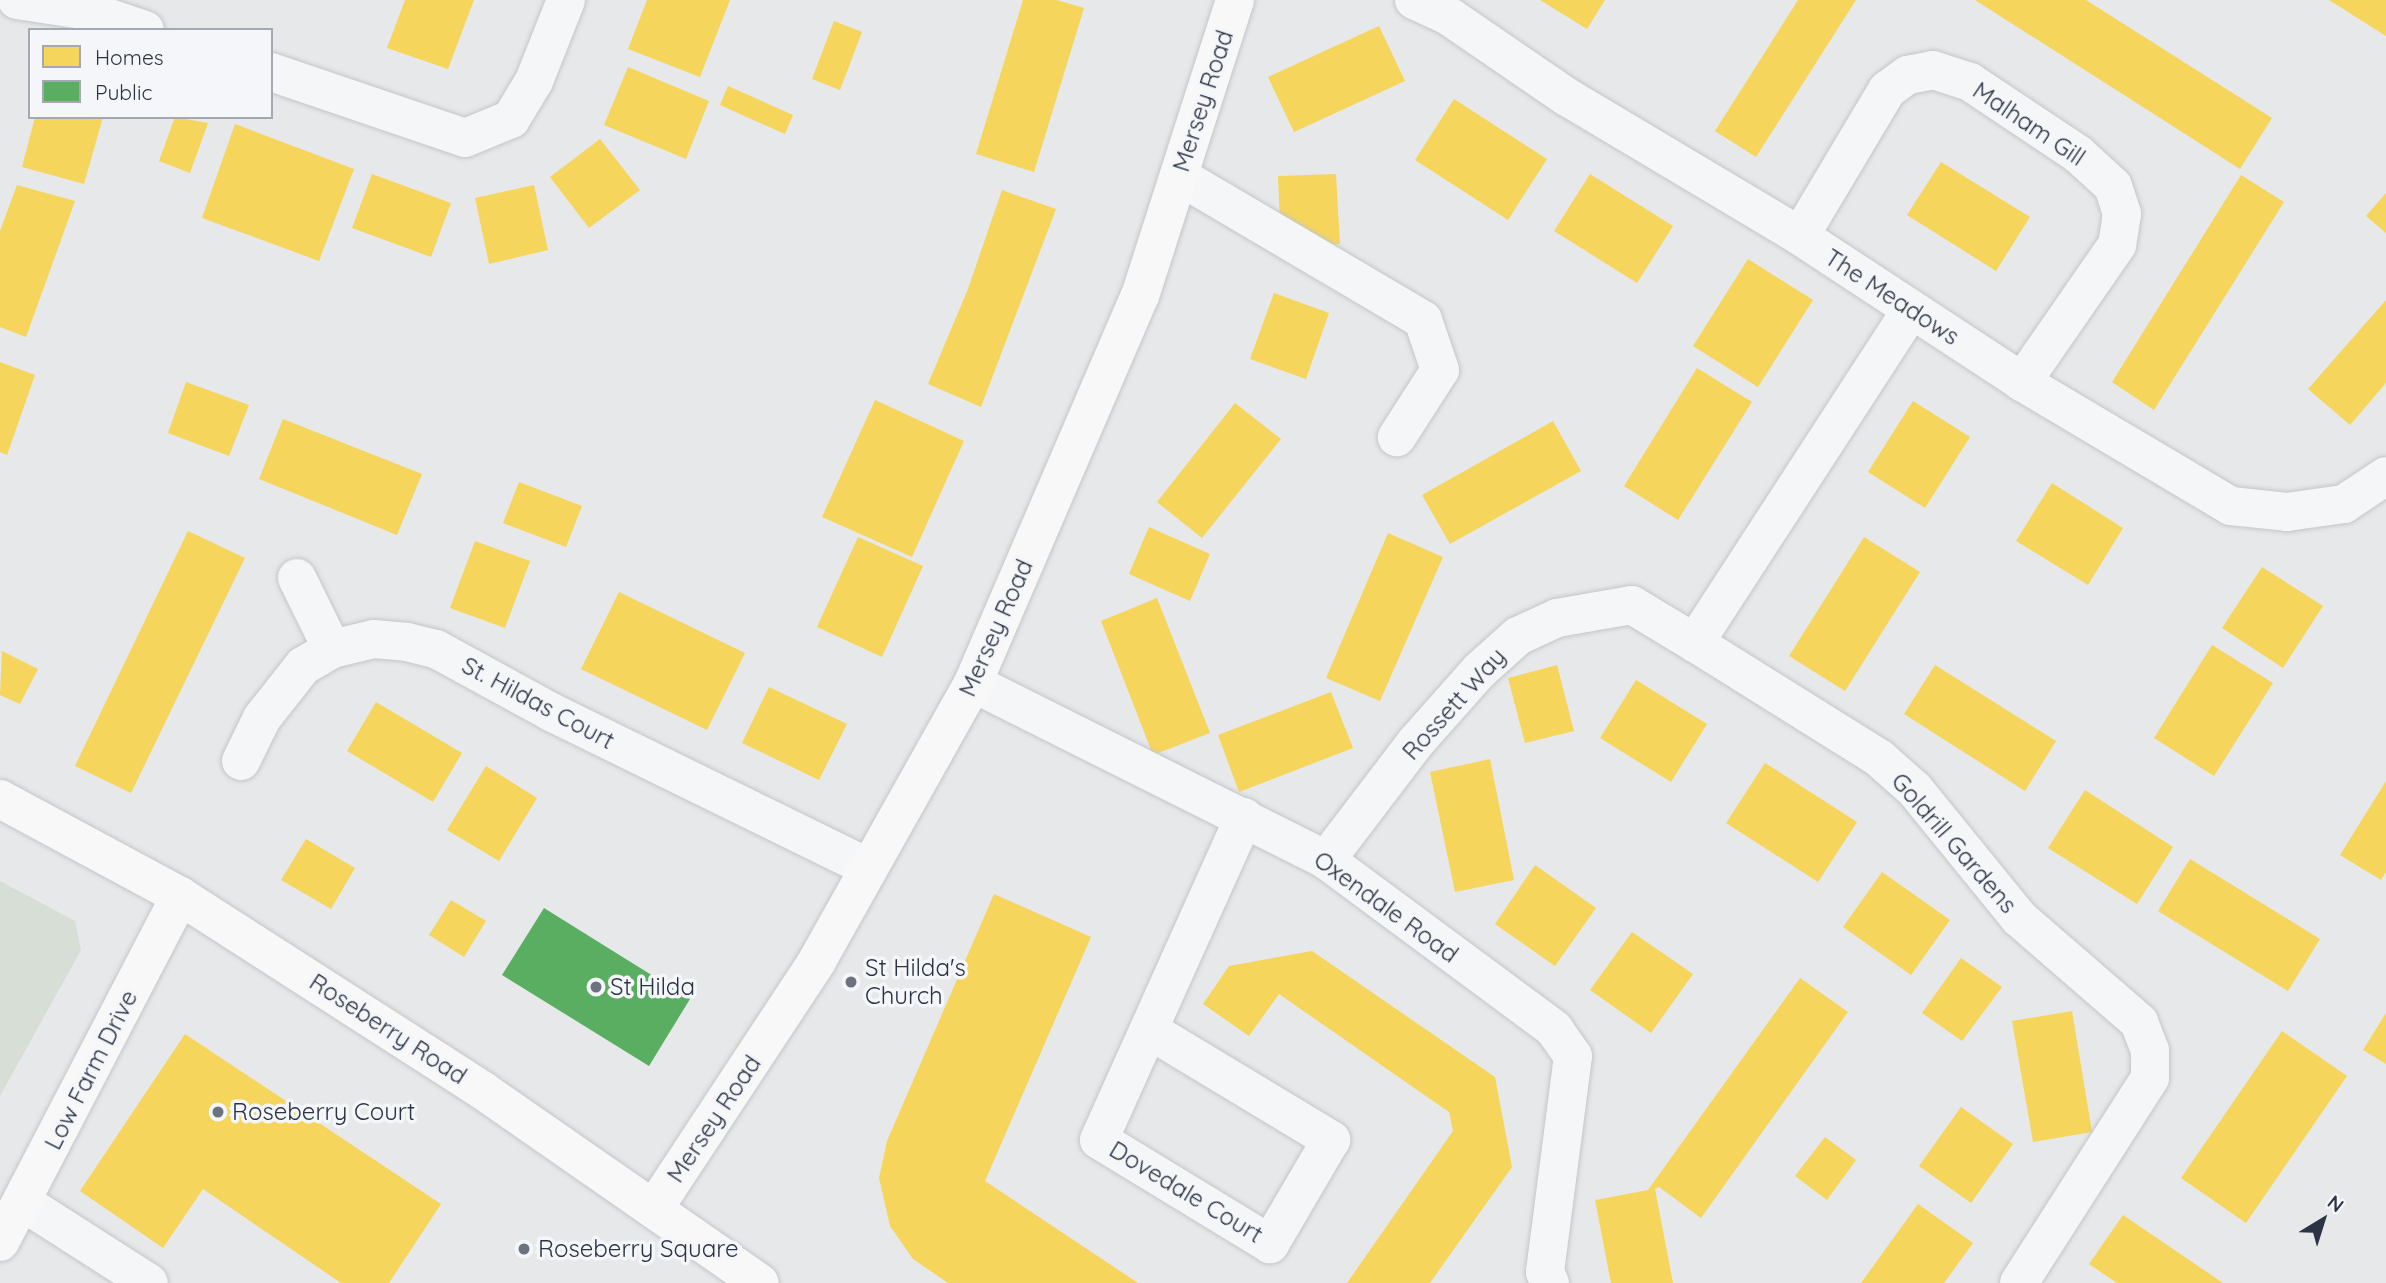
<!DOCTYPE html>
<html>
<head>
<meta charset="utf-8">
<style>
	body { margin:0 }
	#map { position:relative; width:2386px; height:1283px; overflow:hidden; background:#e6e8ea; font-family:Quicksand,sans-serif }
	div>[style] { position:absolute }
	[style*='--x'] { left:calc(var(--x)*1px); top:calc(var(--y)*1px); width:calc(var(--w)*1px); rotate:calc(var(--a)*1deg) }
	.green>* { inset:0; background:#d6ded6 }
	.homes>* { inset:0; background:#f6d55c }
	.public>* { inset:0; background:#5aae61 }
	.roads { filter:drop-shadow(0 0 2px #c4c6c8) drop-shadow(0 0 2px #c4c6c8) }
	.street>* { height:38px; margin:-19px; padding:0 19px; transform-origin:19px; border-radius:19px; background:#f5f6f7 }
	.secondary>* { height:38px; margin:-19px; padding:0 19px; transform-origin:19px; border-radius:19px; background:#f8f8f8 }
	.dots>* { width:19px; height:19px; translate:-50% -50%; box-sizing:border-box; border:4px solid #f4f6f9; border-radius:50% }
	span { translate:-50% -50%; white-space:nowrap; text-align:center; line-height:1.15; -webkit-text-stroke:7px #f4f6f9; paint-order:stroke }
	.street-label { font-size:24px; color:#2b3445 }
	.poi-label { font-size:24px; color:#2b3445 }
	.left { translate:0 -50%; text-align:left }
	.legend { position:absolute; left:28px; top:28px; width:245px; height:91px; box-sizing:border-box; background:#f4f6f9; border:2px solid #a4a8b1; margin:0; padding:9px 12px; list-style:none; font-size:21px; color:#2b3445 }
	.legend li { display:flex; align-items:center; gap:14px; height:35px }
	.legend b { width:35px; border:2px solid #a4a8b1 }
	.north { position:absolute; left:2288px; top:1185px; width:70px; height:70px; -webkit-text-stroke:5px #f4f6f9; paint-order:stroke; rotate:38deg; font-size:19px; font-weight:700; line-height:28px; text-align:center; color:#2b3445 }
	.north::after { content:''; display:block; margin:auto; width:24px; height:32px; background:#2b3445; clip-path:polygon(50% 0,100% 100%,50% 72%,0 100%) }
</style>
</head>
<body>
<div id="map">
	<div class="green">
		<div style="clip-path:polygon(0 881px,75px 921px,81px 950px,0 1096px)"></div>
	</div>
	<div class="homes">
		<div style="clip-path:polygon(405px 0,474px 0,448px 69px,387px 48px)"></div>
		<div style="clip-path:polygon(647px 0,730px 0,700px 77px,628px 49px)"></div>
		<div style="clip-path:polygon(1023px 0,1057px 0,1084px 8px,1034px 172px,976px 154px)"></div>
		<div style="clip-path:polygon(1540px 0,1605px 0,1587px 29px)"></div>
		<div style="clip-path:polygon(1798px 0,1856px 0,1756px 157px,1715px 131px)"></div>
		<div style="clip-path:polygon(1975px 0,2086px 0,2272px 118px,2240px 169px)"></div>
		<div style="clip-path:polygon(2329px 0,2386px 0,2386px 36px)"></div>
		<div style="clip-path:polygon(834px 21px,862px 32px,840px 90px,812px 79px)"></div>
		<div style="clip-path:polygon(1379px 26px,1405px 81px,1294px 132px,1268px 77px)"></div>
		<div style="clip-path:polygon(628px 67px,709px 101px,686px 159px,604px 125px)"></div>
		<div style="clip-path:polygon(728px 86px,793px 115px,785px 134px,720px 105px)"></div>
		<div style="clip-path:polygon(1454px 99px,1547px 159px,1508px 220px,1415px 160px)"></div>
		<div style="clip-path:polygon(35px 117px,103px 117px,84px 184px,22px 167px)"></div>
		<div style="clip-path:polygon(175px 117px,208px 123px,190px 173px,159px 161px)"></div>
		<div style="clip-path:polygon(235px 124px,354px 169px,319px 261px,202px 218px)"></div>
		<div style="clip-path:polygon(600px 139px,640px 190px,589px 228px,550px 177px)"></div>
		<div style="clip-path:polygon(1941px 162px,2030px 217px,1996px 271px,1907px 215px)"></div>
		<div style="clip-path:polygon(372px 174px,451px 203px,431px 257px,352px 228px)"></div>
		<div style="clip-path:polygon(1336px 174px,1340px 244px,1281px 247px,1278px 176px)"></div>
		<div style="clip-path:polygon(1590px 174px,1673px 226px,1637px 283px,1554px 231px)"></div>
		<div style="clip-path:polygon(2241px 175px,2284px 202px,2154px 410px,2112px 382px)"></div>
		<div style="clip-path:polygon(17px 185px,75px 201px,26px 337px,0 327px,0 231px)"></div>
		<div style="clip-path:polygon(534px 185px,548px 250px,489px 264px,475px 198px)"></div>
		<div style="clip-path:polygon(1002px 190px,1056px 209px,981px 407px,928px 384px,968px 289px)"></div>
		<div style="clip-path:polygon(2386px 193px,2386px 233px,2366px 216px)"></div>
		<div style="clip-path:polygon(1748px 259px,1813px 300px,1758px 387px,1693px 346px)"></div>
		<div style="clip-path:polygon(1274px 293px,1329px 313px,1306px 379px,1250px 359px)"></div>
		<div style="clip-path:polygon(2386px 300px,2386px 383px,2350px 425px,2308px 389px)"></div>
		<div style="clip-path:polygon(0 362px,35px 375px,7px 455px,0 452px)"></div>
		<div style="clip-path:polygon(1697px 368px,1752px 402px,1678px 520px,1624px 486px)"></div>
		<div style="clip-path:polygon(186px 382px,249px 405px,229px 456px,168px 433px)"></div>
		<div style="clip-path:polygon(875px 400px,964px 441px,912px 557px,822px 517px)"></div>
		<div style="clip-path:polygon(1913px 401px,1970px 437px,1925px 508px,1868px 472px)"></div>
		<div style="clip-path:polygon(1235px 403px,1281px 439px,1202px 538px,1157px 502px)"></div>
		<div style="clip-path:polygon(283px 419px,422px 474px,397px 535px,259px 479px)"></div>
		<div style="clip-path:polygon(1553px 421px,1581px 471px,1450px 544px,1422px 495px)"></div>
		<div style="clip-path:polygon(519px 482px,582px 506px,566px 547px,503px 523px)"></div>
		<div style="clip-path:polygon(2052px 483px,2123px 528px,2088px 585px,2016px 541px)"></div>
		<div style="clip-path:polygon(1149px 527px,1210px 554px,1190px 601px,1129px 574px)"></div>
		<div style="clip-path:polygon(188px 531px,245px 558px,131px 793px,75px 766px)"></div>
		<div style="clip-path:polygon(1388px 533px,1443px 557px,1380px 701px,1326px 678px)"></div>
		<div style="clip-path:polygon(858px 537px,923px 566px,882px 657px,817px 627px)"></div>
		<div style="clip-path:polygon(1864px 537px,1920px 572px,1845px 691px,1789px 656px)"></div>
		<div style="clip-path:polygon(475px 541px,530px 561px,505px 628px,450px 608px)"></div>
		<div style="clip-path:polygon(2262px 567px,2323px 606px,2283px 668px,2222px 628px)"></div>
		<div style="clip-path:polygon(619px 592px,745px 653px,707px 730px,581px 669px)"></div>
		<div style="clip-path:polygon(1157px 598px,1210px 733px,1153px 755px,1101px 621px)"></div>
		<div style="clip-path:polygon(2212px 645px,2273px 683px,2214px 776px,2154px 738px)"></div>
		<div style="clip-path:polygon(2px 651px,38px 669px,20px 704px,0 695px)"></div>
		<div style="clip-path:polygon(1557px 665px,1574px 731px,1525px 743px,1508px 678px)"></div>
		<div style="clip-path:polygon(1935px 665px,2056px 741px,2025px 791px,1904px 714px)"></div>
		<div style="clip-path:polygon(1636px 680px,1707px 724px,1671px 782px,1600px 738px)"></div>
		<div style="clip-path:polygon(769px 687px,847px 724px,819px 780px,742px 743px)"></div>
		<div style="clip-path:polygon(1331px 692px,1353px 748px,1239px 792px,1218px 735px)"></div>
		<div style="clip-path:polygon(376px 702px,462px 753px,433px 802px,347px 751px)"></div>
		<div style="clip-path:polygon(1490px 759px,1514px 880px,1455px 892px,1430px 772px)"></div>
		<div style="clip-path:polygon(1765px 763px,1857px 822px,1818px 882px,1726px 823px)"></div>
		<div style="clip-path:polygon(486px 766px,537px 798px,499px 861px,447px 830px)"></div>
		<div style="clip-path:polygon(2386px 781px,2386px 872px,2381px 880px,2340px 855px)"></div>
		<div style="clip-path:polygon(2085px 790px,2173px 847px,2137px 904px,2048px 848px)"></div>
		<div style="clip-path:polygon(306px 839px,355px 868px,331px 909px,281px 880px)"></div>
		<div style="clip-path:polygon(2190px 859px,2320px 939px,2288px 991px,2158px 911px)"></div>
		<div style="clip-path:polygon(1535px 865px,1596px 908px,1555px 966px,1495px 924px)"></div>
		<div style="clip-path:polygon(1882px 872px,1950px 920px,1911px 975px,1843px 927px)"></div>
		<div style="clip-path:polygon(994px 894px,1091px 937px,985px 1181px,1138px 1283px,948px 1283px,913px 1259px,890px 1226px,879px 1178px,887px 1141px)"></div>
		<div style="clip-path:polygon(451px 900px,486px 921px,464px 957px,429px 935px)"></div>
		<div style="clip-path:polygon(1632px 932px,1693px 974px,1651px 1033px,1590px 990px)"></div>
		<div style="clip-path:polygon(1312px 951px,1495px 1077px,1512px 1167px,1430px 1283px,1347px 1283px,1453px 1131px,1449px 1112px,1279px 994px,1249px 1036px,1203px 1004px,1229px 966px)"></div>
		<div style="clip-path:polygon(1961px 958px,2002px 987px,1962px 1041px,1922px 1013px)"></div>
		<div style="clip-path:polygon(1800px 978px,1848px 1012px,1701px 1218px,1659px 1187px,1655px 1189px,1673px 1283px,1611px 1283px,1595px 1200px,1648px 1190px)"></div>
		<div style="clip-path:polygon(2072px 1011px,2092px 1132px,2033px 1142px,2012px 1021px)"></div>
		<div style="clip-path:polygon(2386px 1013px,2386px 1064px,2363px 1050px)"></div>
		<div style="clip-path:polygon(2282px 1031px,2347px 1076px,2246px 1223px,2181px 1178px)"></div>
		<div style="clip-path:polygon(185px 1034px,441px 1204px,389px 1283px,341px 1283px,203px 1189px,163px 1248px,80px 1191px)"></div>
		<div style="clip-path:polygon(1961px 1107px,2013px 1144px,1971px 1203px,1919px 1166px)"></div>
		<div style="clip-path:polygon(1825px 1137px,1856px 1160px,1827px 1200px,1795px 1176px)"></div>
		<div style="clip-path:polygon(1918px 1204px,1973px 1243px,1944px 1283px,1861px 1283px)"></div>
		<div style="clip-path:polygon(2123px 1215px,2223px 1283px,2117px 1283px,2089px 1264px)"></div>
	</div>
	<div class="public">
		<div style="clip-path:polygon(544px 908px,690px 999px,649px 1066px,502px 975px)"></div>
	</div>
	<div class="roads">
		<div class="street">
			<div style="--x:17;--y:0;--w:73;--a:8.7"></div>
			<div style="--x:89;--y:11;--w:59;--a:18.7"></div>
			<div style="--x:1414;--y:0;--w:40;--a:25"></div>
			<div style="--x:1450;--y:17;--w:142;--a:34.4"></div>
			<div style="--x:1567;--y:97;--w:271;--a:30.8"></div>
			<div style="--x:1800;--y:236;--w:266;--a:33.3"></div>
			<div style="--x:2022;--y:382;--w:243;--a:30.7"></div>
			<div style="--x:2231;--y:506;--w:56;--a:6.1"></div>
			<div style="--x:2287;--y:512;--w:58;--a:-8"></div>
			<div style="--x:2344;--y:504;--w:50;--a:-33.7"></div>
			<div style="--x:271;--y:72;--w:205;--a:18.8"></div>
			<div style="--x:465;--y:138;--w:50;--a:-22.4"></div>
			<div style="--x:511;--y:119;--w:44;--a:-58.8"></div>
			<div style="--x:534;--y:81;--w:87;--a:-68.4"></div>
			<div style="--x:1179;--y:176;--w:283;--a:30.5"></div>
			<div style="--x:1423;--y:320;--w:53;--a:71.2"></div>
			<div style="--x:1440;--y:370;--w:80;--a:122.7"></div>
			<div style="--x:1800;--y:236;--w:170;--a:-59.2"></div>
			<div style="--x:1887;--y:90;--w:26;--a:-36"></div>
			<div style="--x:1908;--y:75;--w:25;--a:-11"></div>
			<div style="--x:1933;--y:70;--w:39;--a:18"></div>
			<div style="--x:1970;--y:82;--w:130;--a:33.7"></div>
			<div style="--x:2078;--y:154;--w:47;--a:42.4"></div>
			<div style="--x:2113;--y:186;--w:29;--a:72"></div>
			<div style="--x:2122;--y:214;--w:31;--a:99"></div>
			<div style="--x:2117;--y:245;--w:167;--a:124.7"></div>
			<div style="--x:1911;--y:310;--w:397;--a:123"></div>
			<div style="--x:1695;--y:643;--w:217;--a:32"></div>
			<div style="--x:1879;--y:758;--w:48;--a:41.6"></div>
			<div style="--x:1915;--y:790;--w:165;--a:50.9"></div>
			<div style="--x:2019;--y:918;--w:159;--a:40.9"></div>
			<div style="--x:2139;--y:1022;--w:30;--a:69"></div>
			<div style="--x:2150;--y:1050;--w:28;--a:90"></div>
			<div style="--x:2150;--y:1078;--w:243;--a:122.6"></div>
			<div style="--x:297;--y:578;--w:79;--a:63.8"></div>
			<div style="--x:973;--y:683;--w:395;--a:26.6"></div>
			<div style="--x:1326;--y:860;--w:284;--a:36.5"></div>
			<div style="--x:1554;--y:1029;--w:33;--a:55"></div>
			<div style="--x:1573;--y:1056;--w:218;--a:97.4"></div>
			<div style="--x:1545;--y:1272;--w:12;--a:66"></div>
			<div style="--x:241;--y:761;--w:48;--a:-64"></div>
			<div style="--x:262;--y:718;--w:66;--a:-51.7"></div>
			<div style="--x:303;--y:666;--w:34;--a:-30"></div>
			<div style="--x:332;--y:649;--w:43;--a:-13.4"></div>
			<div style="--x:374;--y:639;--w:33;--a:5"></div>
			<div style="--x:407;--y:642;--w:30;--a:14"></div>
			<div style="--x:436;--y:649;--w:131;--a:28.7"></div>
			<div style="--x:551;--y:712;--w:354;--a:26.1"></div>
			<div style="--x:1326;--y:860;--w:148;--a:-52.7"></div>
			<div style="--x:1416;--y:742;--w:96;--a:-48.4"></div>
			<div style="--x:1480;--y:670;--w:51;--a:-41.8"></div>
			<div style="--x:1518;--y:636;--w:43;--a:-24.8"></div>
			<div style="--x:1557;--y:618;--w:76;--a:-9.8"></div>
			<div style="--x:1632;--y:605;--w:74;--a:31.1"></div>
			<div style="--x:1149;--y:1030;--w:213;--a:31.1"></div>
			<div style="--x:1331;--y:1140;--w:121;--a:120.4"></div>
			<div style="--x:1270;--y:1244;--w:200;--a:-148.7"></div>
			<div style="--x:1099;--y:1140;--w:354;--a:-65.8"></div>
			<div style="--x:24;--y:1203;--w:148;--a:32.6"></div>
		</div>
		<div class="secondary">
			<div style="--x:0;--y:799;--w:204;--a:28.3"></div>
			<div style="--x:180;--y:896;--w:359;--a:32.7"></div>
			<div style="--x:482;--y:1090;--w:338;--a:34.8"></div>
			<div style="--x:655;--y:1207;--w:295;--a:-56.6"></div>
			<div style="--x:817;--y:961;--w:319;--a:-60.7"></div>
			<div style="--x:973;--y:683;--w:421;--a:-66.7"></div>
			<div style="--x:1140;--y:296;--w:311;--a:-72.2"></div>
			<div style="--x:0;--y:1242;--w:390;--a:-62.5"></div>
		</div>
	</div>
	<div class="dots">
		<div style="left:851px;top:982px;background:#6c737f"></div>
		<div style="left:596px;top:987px;background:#6c737f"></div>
		<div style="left:218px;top:1112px;background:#6c737f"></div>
		<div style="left:524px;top:1249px;background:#6c737f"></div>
	</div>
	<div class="street-label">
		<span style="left:1203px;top:101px;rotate:-72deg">Mersey Road</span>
		<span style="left:2029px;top:124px;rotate:34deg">Malham Gill</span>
		<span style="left:1892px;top:297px;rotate:33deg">The Meadows</span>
		<span style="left:996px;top:628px;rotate:-66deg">Mersey Road</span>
		<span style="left:538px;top:703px;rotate:28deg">St. Hildas Court</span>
		<span style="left:1454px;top:704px;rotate:-48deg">Rossett Way</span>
		<span style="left:1954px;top:843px;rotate:49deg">Goldrill Gardens</span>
		<span style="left:1386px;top:907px;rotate:36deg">Oxendale Road</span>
		<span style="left:388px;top:1029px;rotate:33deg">Roseberry Road</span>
		<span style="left:91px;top:1070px;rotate:-63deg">Low Farm Drive</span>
		<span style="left:714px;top:1119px;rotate:-56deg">Mersey Road</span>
		<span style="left:1186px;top:1192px;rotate:31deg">Dovedale Court</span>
	</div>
	<div class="poi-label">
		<span class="left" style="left:865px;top:982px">St Hilda's<br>Church</span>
		<span class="left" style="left:610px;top:987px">St Hilda</span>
		<span class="left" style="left:232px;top:1112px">Roseberry Court</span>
		<span class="left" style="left:538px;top:1249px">Roseberry Square</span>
	</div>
	<ul class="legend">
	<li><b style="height:19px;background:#f6d55c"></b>Homes</li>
	<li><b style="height:19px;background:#5aae61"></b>Public</li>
	</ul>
	<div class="north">N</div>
</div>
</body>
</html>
